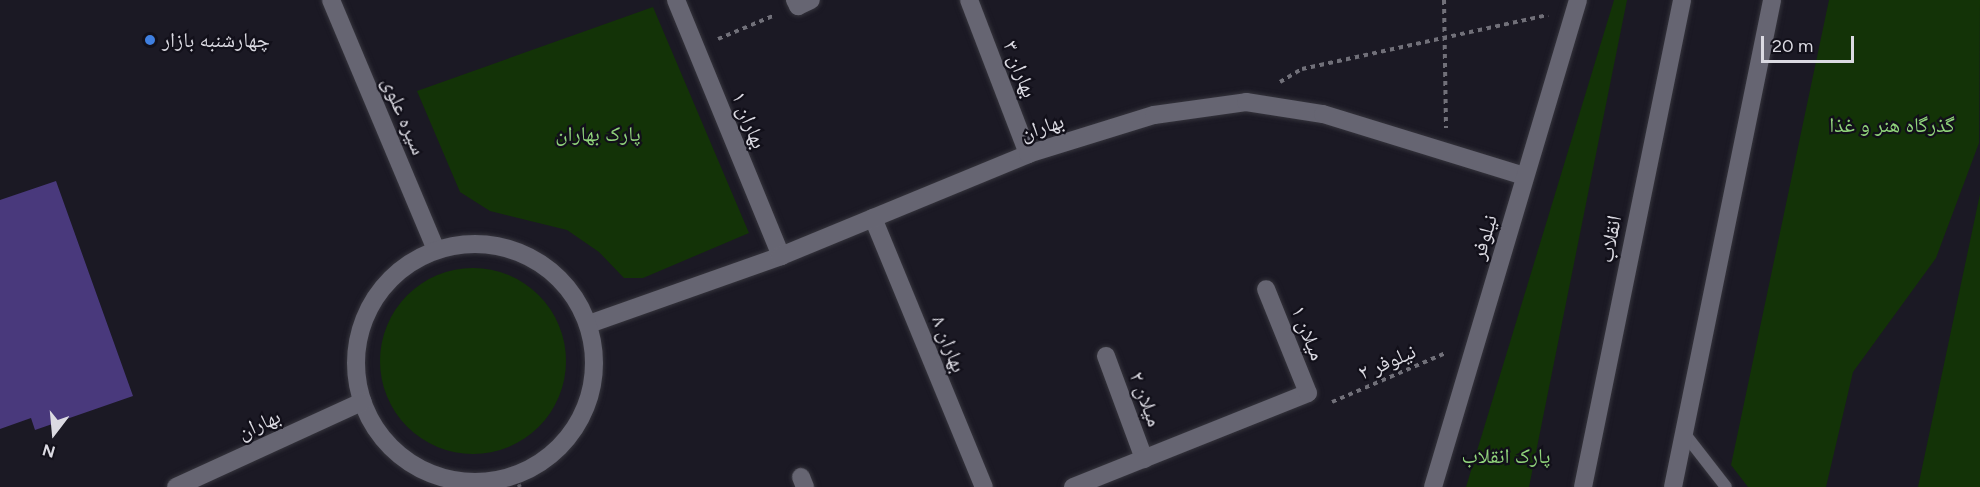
<!DOCTYPE html>
<html>
<head>
<meta charset="utf-8">
<style>
	body { margin:0 }
	#map { position:relative; width:1980px; height:487px; overflow:hidden; background:#1b1924; font-family:Figtree,"Noto Naskh Arabic",sans-serif }
	div>[style] { position:absolute }
	[style*='--x'] { left:calc(var(--x)*1px); top:calc(var(--y)*1px); width:calc(var(--w)*1px); rotate:calc(var(--a)*1deg) }
	.green>* { inset:0; background:#133307 }
	.round { border-radius:50% }
	.building>* { inset:0; background:#49397c }
	.path>* { height:4px; margin-top:-2px; transform-origin:0; background:repeating-linear-gradient(90deg,#717079 0 4.5px,transparent 0 9px) }
	.roads { filter:drop-shadow(0 0 2px #35343c) drop-shadow(0 0 2px #35343c) }
	.lane>* { height:12px; margin:-6px; padding:0 6px; transform-origin:6px; border-radius:6px; background:#666572 }
	.street>* { height:18px; margin:-9px; padding:0 9px; transform-origin:9px; border-radius:9px; background:#666572 }
	.secondary>* { height:18px; margin:-9px; padding:0 9px; transform-origin:9px; border-radius:9px; background:#666572 }
	.secondary>.ring { margin:-9px; padding:0; box-sizing:content-box; background:none; border:18px solid #666572; border-radius:50% }
	.dots>* { width:16px; height:16px; translate:-50% -50%; box-sizing:border-box; border:3px solid #12101a; border-radius:50% }
	span { translate:-50% -50%; white-space:nowrap; text-align:center; line-height:1.15; -webkit-text-stroke:4.5px #12101a; paint-order:stroke }
	.poi-label { font-size:21px; color:#dbdae2 }
	.left { translate:0 -50%; text-align:left }
	.street-label { font-size:21px; color:#dbdae2 }
	.park-label { font-size:21px; color:#91d57c }
	.north { position:absolute; left:24px; top:403px; width:60px; height:60px; -webkit-text-stroke:4px #12101a; paint-order:stroke; rotate:196deg; font-size:16px; font-weight:700; line-height:24px; text-align:center; color:#dbdae2 }
	.north::after { content:''; display:block; margin:auto; width:21px; height:27px; background:#dbdae2; clip-path:polygon(50% 0,100% 100%,50% 72%,0 100%) }
	.scale { position:absolute; left:1761px; top:36px; width:93px; height:27px; box-sizing:border-box; border:3px solid #dbdae2; border-top:0; padding-left:8px; font-size:18px; line-height:21px; white-space:nowrap; color:#dbdae2; -webkit-text-stroke:4px #12101a; paint-order:stroke }
</style>
</head>
<body>
<div id="map">
	<div class="green">
		<div style="clip-path:polygon(1614px 0,1627px 0,1529px 487px,1466px 487px)"></div>
		<div style="clip-path:polygon(1829px 0,1980px 0,1979px 143px,1936px 258px,1853px 372px,1826px 487px,1748px 487px,1731px 465px)"></div>
		<div style="clip-path:polygon(653px 7px,749px 233px,643px 278px,624px 278px,599px 252px,567px 230px,490px 211px,460px 192px,417px 91px)"></div>
		<div style="clip-path:polygon(1980px 194px,1980px 487px,1918px 487px)"></div>
		<div class="round" style="left:380px;top:268px;width:186px;height:186px"></div>
	</div>
	<div class="building">
		<div style="clip-path:polygon(56px 181px,133px 396px,35px 430px,31px 418px,0 429px,0 200px)"></div>
	</div>
	<div class="path">
		<div style="--x:1444;--y:0;--w:128;--a:89.1"></div>
		<div style="--x:718;--y:39;--w:62;--a:-22.8"></div>
		<div style="--x:1280;--y:82;--w:26;--a:-31"></div>
		<div style="--x:1302;--y:69;--w:252;--a:-12.4"></div>
		<div style="--x:1332;--y:402;--w:124;--a:-23.3"></div>
		<div style="--x:515;--y:476;--w:12;--a:66"></div>
	</div>
	<div class="roads">
		<div class="lane">
			<div style="--x:1684;--y:433;--w:68;--a:52.1"></div>
		</div>
		<div class="street">
			<div style="--x:676;--y:0;--w:277;--a:67.7"></div>
			<div style="--x:795;--y:0;--w:7;--a:63"></div>
			<div style="--x:798;--y:6;--w:14;--a:-25"></div>
			<div style="--x:969;--y:0;--w:165;--a:69"></div>
			<div style="--x:873;--y:218;--w:291;--a:67.6"></div>
			<div style="--x:589;--y:324;--w:204;--a:-19.5"></div>
			<div style="--x:781;--y:256;--w:267;--a:-22.4"></div>
			<div style="--x:1028;--y:154;--w:132;--a:-17.2"></div>
			<div style="--x:1154;--y:115;--w:93;--a:-8"></div>
			<div style="--x:1246;--y:102;--w:78;--a:8.9"></div>
			<div style="--x:1323;--y:114;--w:211;--a:17.1"></div>
			<div style="--x:1106;--y:356;--w:110;--a:69.7"></div>
			<div style="--x:801;--y:477;--w:11;--a:68"></div>
			<div style="--x:1073;--y:487;--w:253;--a:-21.8"></div>
			<div style="--x:1308;--y:393;--w:112;--a:-112"></div>
			<div style="--x:1433;--y:487;--w:508;--a:-73.42"></div>
		</div>
		<div class="secondary">
			<div style="--x:331;--y:0;--w:271;--a:67.2"></div>
			<div class="ring" style="left:356px;top:244px;width:220px;height:220px"></div>
			<div style="--x:176;--y:487;--w:205;--a:-24.6"></div>
			<div style="--x:1583;--y:487;--w:497;--a:-78.5"></div>
			<div style="--x:1673;--y:487;--w:497;--a:-78.5"></div>
		</div>
	</div>
	<div class="dots">
		<div style="left:150px;top:40px;background:#3f7fe0"></div>
	</div>
	<div class="poi-label">
		<span class="left" style="left:162px;top:40px">چهارشنبه بازار</span>
	</div>
	<div class="street-label">
		<span style="left:1020px;top:69px;rotate:69deg">بهاران ۳</span>
		<span style="left:404px;top:116px;rotate:67deg">سیره علوی</span>
		<span style="left:749px;top:120px;rotate:68deg">بهاران ۱</span>
		<span style="left:1042px;top:127px;rotate:-18deg">بهاران</span>
		<span style="left:1484px;top:237px;rotate:-73deg">نیلوفر</span>
		<span style="left:1610px;top:239px;rotate:-79deg">انقلاب</span>
		<span style="left:1308px;top:333px;rotate:68deg">میلان ۱</span>
		<span style="left:949px;top:344px;rotate:68deg">بهاران ۸</span>
		<span style="left:1387px;top:362px;rotate:-23deg">نیلوفر ۲</span>
		<span style="left:1146px;top:399px;rotate:70deg">میلان ۲</span>
		<span style="left:259px;top:424px;rotate:-24deg">بهاران</span>
	</div>
	<div class="park-label">
		<span style="left:1892px;top:125px">گذرگاه هنر و غذا</span>
		<span style="left:598px;top:134px">پارک بهاران</span>
		<span style="left:1506px;top:456px">پارک انقلاب</span>
	</div>
	<div class="north">N</div>
	<div class="scale">20 m</div>
</div>
</body>
</html>
